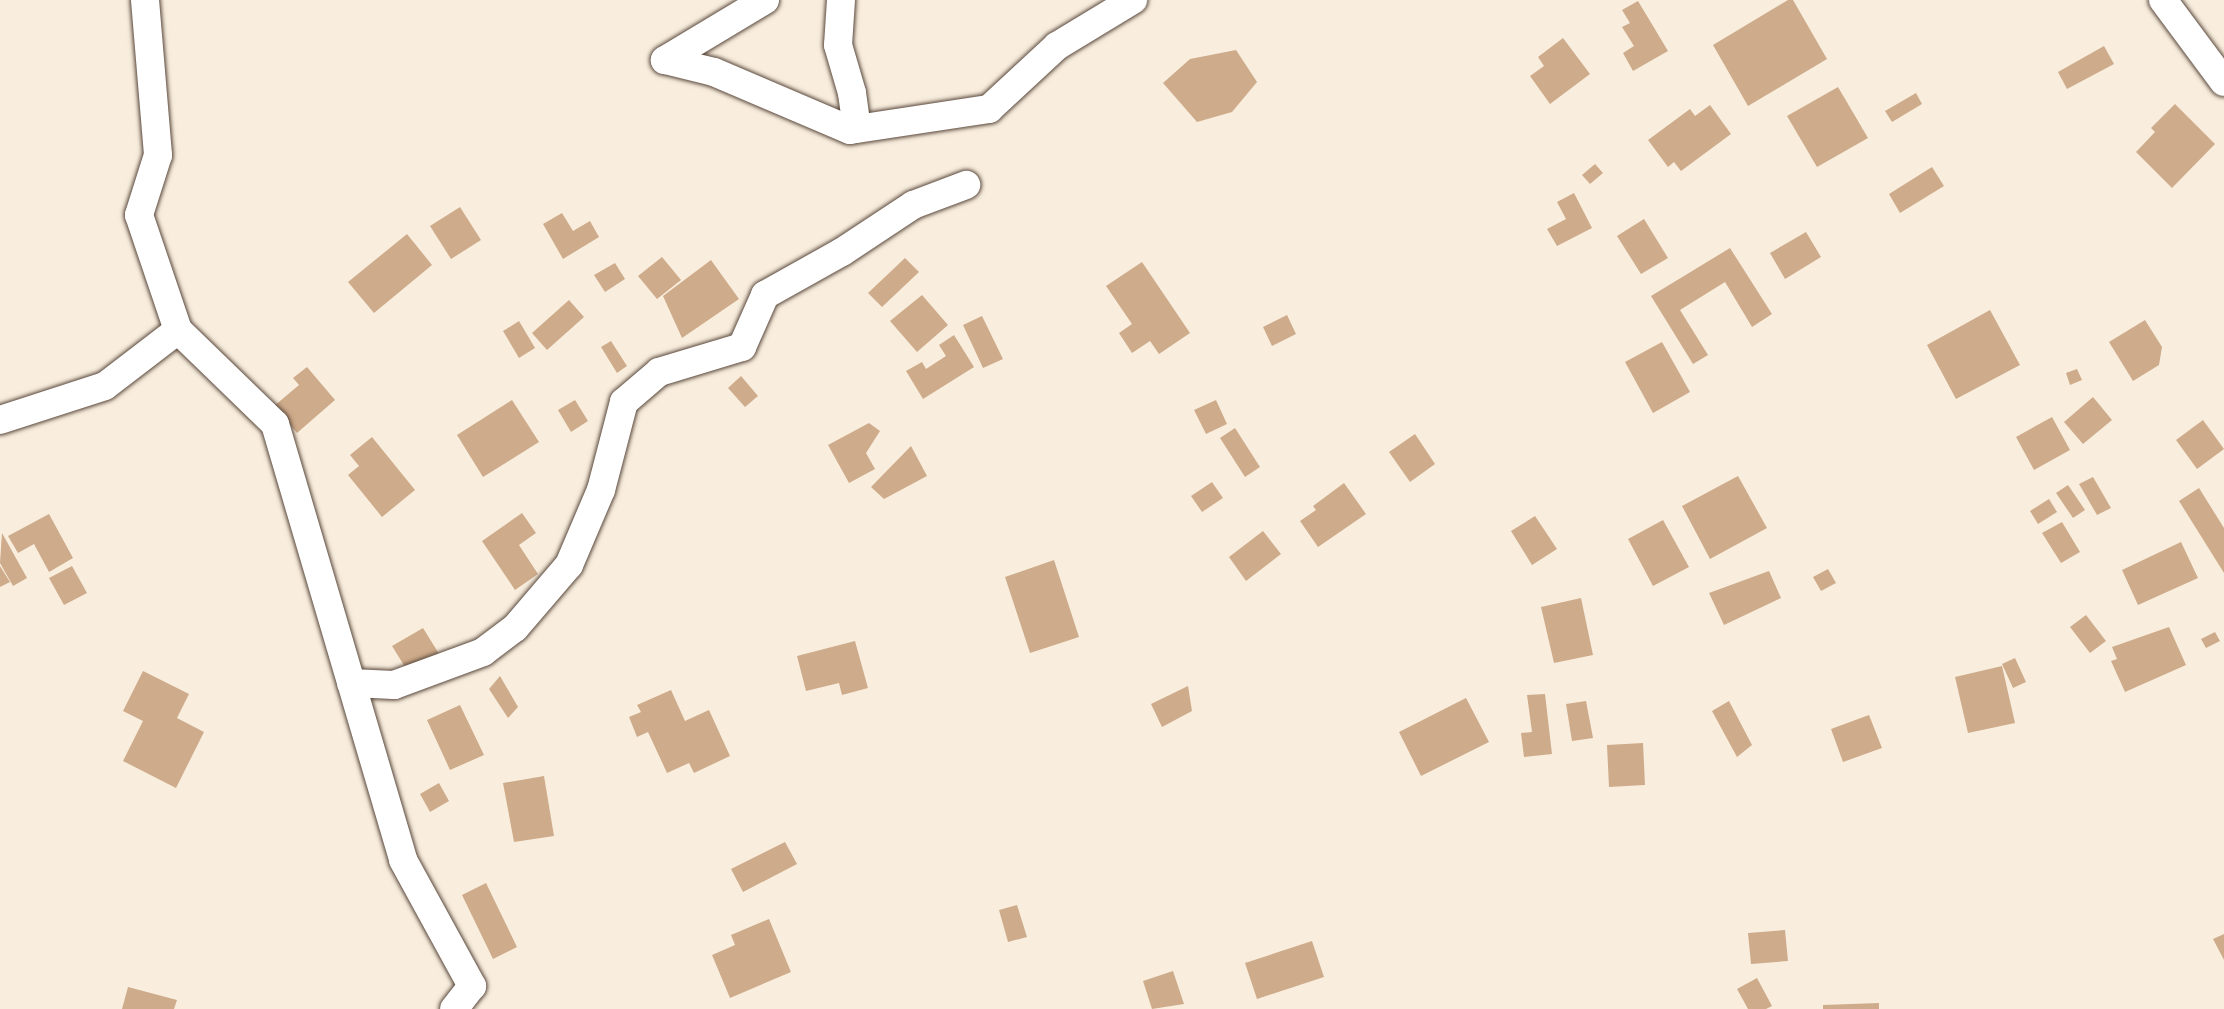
<!DOCTYPE html>
<html>
<head>
<meta charset="utf-8">
<style>
	body { margin:0 }
	#map { position:relative; width:2224px; height:1009px; overflow:hidden; background:#f9eede; font-family:"Indie Flower",sans-serif }
	div>[style] { position:absolute }
	[style*='--x'] { left:calc(var(--x)*1px); top:calc(var(--y)*1px); width:calc(var(--w)*1px); rotate:calc(var(--a)*1deg) }
	.building>* { inset:0; background:#ceab8a }
	.roads { filter:drop-shadow(0 0 2px #58473b) drop-shadow(0 0 2px #58473b) }
	.minor>* { height:28px; margin:-14px; padding:0 14px; transform-origin:14px; border-radius:14px; background:#fff }
	span { translate:-50% -50%; white-space:nowrap; text-align:center; line-height:1.15; -webkit-text-stroke:4.5px #fdfcf7; paint-order:stroke }
</style>
</head>
<body>
<div id="map">
	<div class="building">
		<div style="clip-path:polygon(1788px 0,1793px 0,1827px 59px,1748px 106px,1713px 45px)"></div>
		<div style="clip-path:polygon(1638px 1px,1668px 51px,1633px 71px,1623px 53px,1634px 46px,1622px 27px,1630px 23px,1622px 10px)"></div>
		<div style="clip-path:polygon(1563px 38px,1590px 74px,1550px 104px,1530px 76px,1544px 66px,1538px 57px)"></div>
		<div style="clip-path:polygon(2104px 46px,2114px 64px,2067px 89px,2058px 72px)"></div>
		<div style="clip-path:polygon(1236px 50px,1257px 82px,1232px 112px,1197px 122px,1163px 83px,1190px 59px)"></div>
		<div style="clip-path:polygon(1838px 87px,1868px 138px,1817px 167px,1787px 116px)"></div>
		<div style="clip-path:polygon(1916px 93px,1922px 104px,1892px 122px,1885px 111px)"></div>
		<div style="clip-path:polygon(2175px 104px,2215px 144px,2172px 188px,2136px 152px,2155px 132px,2151px 128px)"></div>
		<div style="clip-path:polygon(1710px 105px,1731px 134px,1681px 171px,1674px 162px,1668px 167px,1648px 140px,1690px 109px,1695px 116px)"></div>
		<div style="clip-path:polygon(1595px 164px,1603px 173px,1590px 184px,1582px 175px)"></div>
		<div style="clip-path:polygon(1932px 167px,1944px 186px,1900px 213px,1889px 194px)"></div>
		<div style="clip-path:polygon(1574px 193px,1592px 228px,1557px 246px,1547px 229px,1566px 219px,1557px 202px)"></div>
		<div style="clip-path:polygon(460px 207px,481px 240px,451px 259px,430px 226px)"></div>
		<div style="clip-path:polygon(562px 213px,573px 231px,590px 221px,599px 237px,563px 259px,543px 224px)"></div>
		<div style="clip-path:polygon(1644px 219px,1668px 258px,1641px 274px,1617px 236px)"></div>
		<div style="clip-path:polygon(1806px 232px,1821px 257px,1785px 279px,1770px 253px)"></div>
		<div style="clip-path:polygon(407px 234px,432px 265px,374px 313px,348px 282px)"></div>
		<div style="clip-path:polygon(1730px 248px,1772px 314px,1752px 327px,1725px 282px,1680px 310px,1708px 355px,1693px 364px,1651px 296px)"></div>
		<div style="clip-path:polygon(662px 257px,681px 280px,657px 299px,638px 276px)"></div>
		<div style="clip-path:polygon(905px 258px,919px 272px,882px 307px,868px 293px)"></div>
		<div style="clip-path:polygon(711px 260px,739px 299px,682px 338px,663px 296px)"></div>
		<div style="clip-path:polygon(1142px 262px,1190px 333px,1159px 354px,1150px 341px,1132px 353px,1119px 333px,1132px 324px,1106px 286px)"></div>
		<div style="clip-path:polygon(615px 263px,625px 279px,605px 292px,594px 275px)"></div>
		<div style="clip-path:polygon(922px 295px,948px 325px,917px 352px,890px 321px)"></div>
		<div style="clip-path:polygon(569px 300px,584px 317px,547px 350px,532px 333px)"></div>
		<div style="clip-path:polygon(1990px 310px,2020px 365px,1956px 399px,1927px 345px)"></div>
		<div style="clip-path:polygon(1287px 315px,1296px 334px,1272px 346px,1263px 327px)"></div>
		<div style="clip-path:polygon(982px 316px,1003px 359px,983px 368px,963px 325px)"></div>
		<div style="clip-path:polygon(2145px 320px,2162px 347px,2159px 365px,2133px 381px,2109px 342px)"></div>
		<div style="clip-path:polygon(519px 321px,535px 348px,519px 358px,503px 331px)"></div>
		<div style="clip-path:polygon(954px 335px,974px 367px,923px 399px,906px 371px,922px 362px,926px 369px,946px 356px,939px 345px)"></div>
		<div style="clip-path:polygon(611px 341px,627px 366px,617px 373px,601px 347px)"></div>
		<div style="clip-path:polygon(1662px 342px,1690px 392px,1653px 413px,1625px 362px)"></div>
		<div style="clip-path:polygon(307px 367px,335px 400px,297px 433px,274px 406px,299px 385px,293px 378px)"></div>
		<div style="clip-path:polygon(2077px 369px,2082px 380px,2070px 385px,2066px 373px)"></div>
		<div style="clip-path:polygon(741px 376px,758px 396px,745px 407px,728px 388px)"></div>
		<div style="clip-path:polygon(2093px 397px,2112px 420px,2083px 444px,2064px 422px)"></div>
		<div style="clip-path:polygon(512px 400px,539px 442px,483px 477px,457px 435px)"></div>
		<div style="clip-path:polygon(575px 400px,588px 421px,571px 432px,558px 410px)"></div>
		<div style="clip-path:polygon(1216px 400px,1227px 424px,1206px 434px,1194px 410px)"></div>
		<div style="clip-path:polygon(2052px 417px,2070px 450px,2034px 470px,2016px 437px)"></div>
		<div style="clip-path:polygon(2203px 420px,2224px 449px,2197px 469px,2176px 440px)"></div>
		<div style="clip-path:polygon(869px 423px,880px 431px,866px 453px,875px 469px,849px 483px,828px 445px)"></div>
		<div style="clip-path:polygon(1235px 428px,1260px 467px,1245px 477px,1220px 438px)"></div>
		<div style="clip-path:polygon(1415px 434px,1435px 464px,1410px 482px,1389px 452px)"></div>
		<div style="clip-path:polygon(372px 437px,415px 490px,382px 517px,348px 475px,359px 466px,350px 455px)"></div>
		<div style="clip-path:polygon(911px 446px,927px 476px,884px 499px,871px 487px)"></div>
		<div style="clip-path:polygon(1738px 476px,1767px 528px,1710px 559px,1682px 506px)"></div>
		<div style="clip-path:polygon(2093px 477px,2111px 508px,2097px 515px,2079px 484px)"></div>
		<div style="clip-path:polygon(1212px 482px,1223px 498px,1202px 512px,1191px 496px)"></div>
		<div style="clip-path:polygon(1344px 483px,1366px 514px,1318px 547px,1300px 521px,1316px 510px,1313px 506px)"></div>
		<div style="clip-path:polygon(2068px 485px,2085px 510px,2073px 518px,2056px 493px)"></div>
		<div style="clip-path:polygon(2199px 488px,2224px 528px,2224px 573px,2179px 501px)"></div>
		<div style="clip-path:polygon(2049px 499px,2057px 512px,2038px 524px,2030px 511px)"></div>
		<div style="clip-path:polygon(522px 513px,536px 533px,519px 545px,538px 574px,515px 590px,482px 541px)"></div>
		<div style="clip-path:polygon(49px 514px,73px 558px,49px 572px,34px 544px,18px 553px,8px 536px)"></div>
		<div style="clip-path:polygon(1535px 516px,1557px 549px,1532px 565px,1511px 531px)"></div>
		<div style="clip-path:polygon(1663px 520px,1689px 567px,1653px 586px,1628px 539px)"></div>
		<div style="clip-path:polygon(2062px 522px,2080px 552px,2061px 563px,2042px 533px)"></div>
		<div style="clip-path:polygon(1263px 531px,1281px 554px,1246px 581px,1229px 557px)"></div>
		<div style="clip-path:polygon(2px 533px,27px 578px,13px 586px,0 563px)"></div>
		<div style="clip-path:polygon(2181px 542px,2198px 578px,2138px 605px,2122px 570px)"></div>
		<div style="clip-path:polygon(1054px 560px,1079px 637px,1030px 653px,1005px 577px)"></div>
		<div style="clip-path:polygon(0 566px,10px 582px,0 587px)"></div>
		<div style="clip-path:polygon(72px 566px,87px 593px,64px 605px,49px 578px)"></div>
		<div style="clip-path:polygon(1828px 569px,1836px 583px,1821px 591px,1813px 577px)"></div>
		<div style="clip-path:polygon(1769px 571px,1781px 598px,1724px 625px,1709px 593px)"></div>
		<div style="clip-path:polygon(1581px 598px,1593px 655px,1554px 663px,1541px 607px)"></div>
		<div style="clip-path:polygon(2086px 615px,2106px 641px,2090px 653px,2070px 627px)"></div>
		<div style="clip-path:polygon(2169px 627px,2186px 665px,2125px 692px,2111px 661px,2117px 659px,2112px 647px)"></div>
		<div style="clip-path:polygon(423px 628px,441px 657px,410px 675px,392px 646px)"></div>
		<div style="clip-path:polygon(2215px 632px,2220px 641px,2206px 648px,2201px 639px)"></div>
		<div style="clip-path:polygon(855px 641px,868px 688px,842px 695px,839px 683px,806px 691px,797px 656px)"></div>
		<div style="clip-path:polygon(2015px 658px,2026px 682px,2013px 688px,2002px 664px)"></div>
		<div style="clip-path:polygon(2002px 666px,2015px 723px,1968px 733px,1955px 677px)"></div>
		<div style="clip-path:polygon(143px 671px,189px 694px,177px 718px,204px 732px,176px 788px,123px 761px,143px 721px,123px 711px)"></div>
		<div style="clip-path:polygon(500px 676px,518px 707px,508px 718px,489px 689px)"></div>
		<div style="clip-path:polygon(1188px 686px,1192px 711px,1162px 727px,1151px 704px)"></div>
		<div style="clip-path:polygon(671px 690px,685px 721px,709px 710px,730px 756px,694px 773px,689px 763px,667px 773px,648px 732px,637px 737px,629px 717px,641px 712px,637px 705px)"></div>
		<div style="clip-path:polygon(1545px 694px,1552px 754px,1524px 757px,1521px 733px,1532px 732px,1527px 695px)"></div>
		<div style="clip-path:polygon(1466px 698px,1489px 742px,1421px 776px,1399px 732px)"></div>
		<div style="clip-path:polygon(1586px 701px,1593px 738px,1572px 741px,1566px 704px)"></div>
		<div style="clip-path:polygon(1729px 701px,1752px 745px,1737px 757px,1712px 711px)"></div>
		<div style="clip-path:polygon(460px 705px,484px 755px,450px 770px,427px 720px)"></div>
		<div style="clip-path:polygon(1869px 715px,1882px 748px,1843px 762px,1831px 729px)"></div>
		<div style="clip-path:polygon(1643px 743px,1645px 785px,1609px 787px,1607px 745px)"></div>
		<div style="clip-path:polygon(544px 776px,554px 836px,514px 842px,503px 783px)"></div>
		<div style="clip-path:polygon(439px 783px,449px 801px,430px 812px,420px 794px)"></div>
		<div style="clip-path:polygon(785px 842px,797px 864px,743px 892px,731px 869px)"></div>
		<div style="clip-path:polygon(486px 883px,517px 947px,493px 959px,462px 895px)"></div>
		<div style="clip-path:polygon(1017px 905px,1027px 937px,1008px 942px,999px 910px)"></div>
		<div style="clip-path:polygon(769px 919px,791px 972px,730px 998px,712px 955px,735px 945px,731px 935px)"></div>
		<div style="clip-path:polygon(1785px 930px,1788px 961px,1751px 964px,1748px 933px)"></div>
		<div style="clip-path:polygon(2224px 934px,2224px 960px,2213px 939px)"></div>
		<div style="clip-path:polygon(1312px 941px,1324px 977px,1257px 999px,1245px 963px)"></div>
		<div style="clip-path:polygon(1173px 971px,1184px 1004px,1152px 1009px,1143px 981px)"></div>
		<div style="clip-path:polygon(1757px 978px,1772px 1006px,1766px 1009px,1748px 1009px,1737px 989px)"></div>
		<div style="clip-path:polygon(128px 987px,177px 1000px,174px 1009px,122px 1009px)"></div>
		<div style="clip-path:polygon(1879px 1003px,1879px 1009px,1823px 1009px,1823px 1005px)"></div>
	</div>
	<div class="roads">
		<div class="minor">
			<div style="--x:145;--y:0;--w:156;--a:85.2"></div>
			<div style="--x:158;--y:155;--w:63;--a:107.6"></div>
			<div style="--x:139;--y:215;--w:121;--a:71.3"></div>
			<div style="--x:765;--y:0;--w:117;--a:149"></div>
			<div style="--x:665;--y:60;--w:50;--a:13.8"></div>
			<div style="--x:714;--y:72;--w:148;--a:23.1"></div>
			<div style="--x:850;--y:130;--w:141;--a:-8.6"></div>
			<div style="--x:989;--y:109;--w:93;--a:-42.8"></div>
			<div style="--x:1057;--y:46;--w:89;--a:-31.2"></div>
			<div style="--x:841;--y:0;--w:45;--a:93.8"></div>
			<div style="--x:838;--y:45;--w:50;--a:73.7"></div>
			<div style="--x:852;--y:93;--w:36;--a:82"></div>
			<div style="--x:2163;--y:0;--w:102;--a:53.4"></div>
			<div style="--x:0;--y:420;--w:110;--a:-17.9"></div>
			<div style="--x:105;--y:386;--w:92;--a:-37.5"></div>
			<div style="--x:178;--y:330;--w:135;--a:44.1"></div>
			<div style="--x:275;--y:424;--w:454;--a:73.6"></div>
			<div style="--x:403;--y:860;--w:144;--a:61.3"></div>
			<div style="--x:472;--y:986;--w:29;--a:128"></div>
			<div style="--x:351;--y:683;--w:43;--a:2.7"></div>
			<div style="--x:394;--y:685;--w:95;--a:-20.3"></div>
			<div style="--x:483;--y:652;--w:40;--a:-37"></div>
			<div style="--x:515;--y:628;--w:83;--a:-49.4"></div>
			<div style="--x:569;--y:565;--w:82;--a:-66.9"></div>
			<div style="--x:601;--y:490;--w:91;--a:-75.4"></div>
			<div style="--x:624;--y:402;--w:46;--a:-40.6"></div>
			<div style="--x:659;--y:372;--w:87;--a:-16.8"></div>
			<div style="--x:742;--y:347;--w:57;--a:-66.1"></div>
			<div style="--x:765;--y:295;--w:88;--a:-29.2"></div>
			<div style="--x:842;--y:252;--w:85;--a:-33.5"></div>
			<div style="--x:913;--y:205;--w:57;--a:-20.7"></div>
		</div>
	</div>
</div>
</body>
</html>
